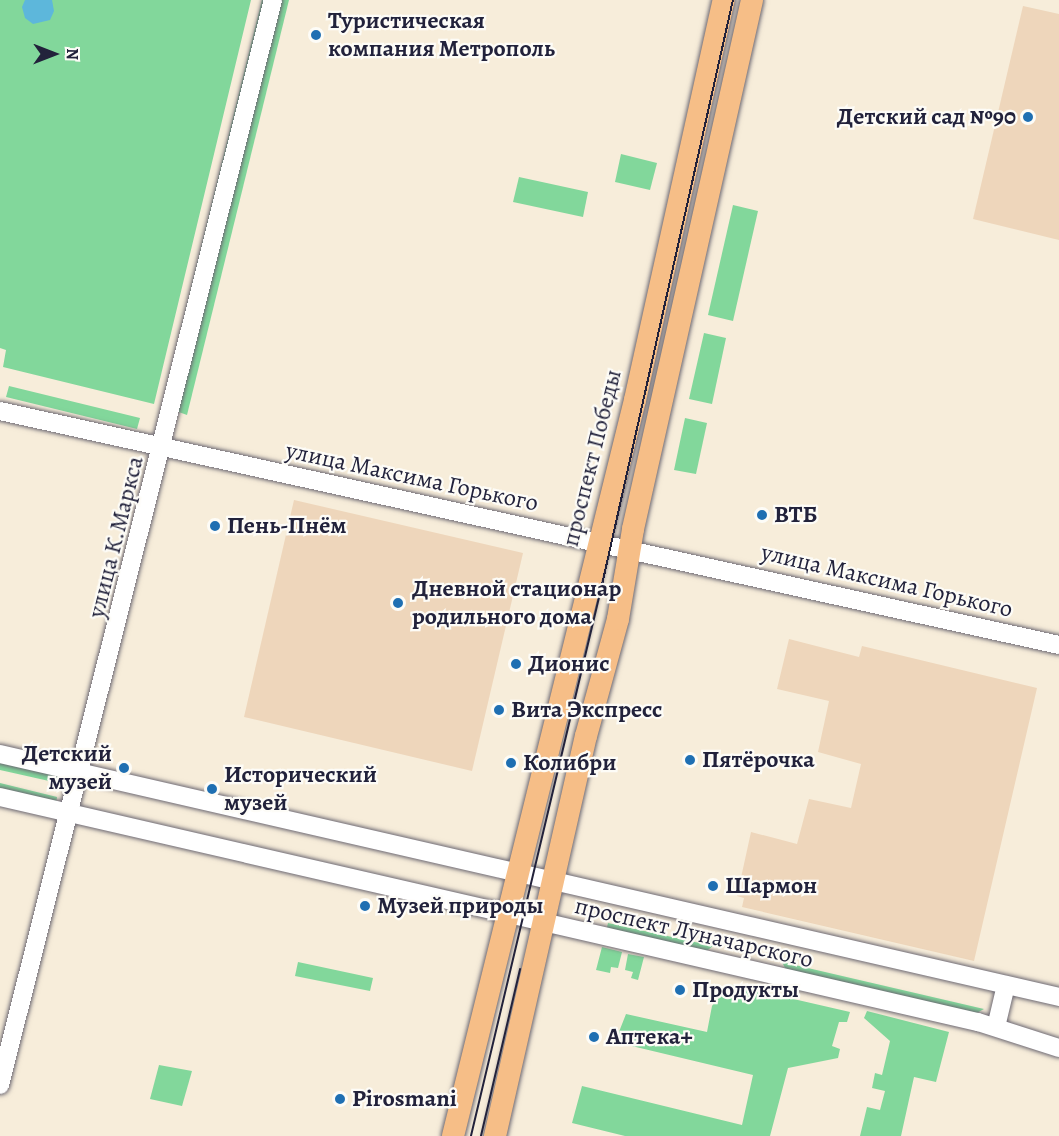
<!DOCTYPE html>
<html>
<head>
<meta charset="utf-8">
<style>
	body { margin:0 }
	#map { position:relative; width:1059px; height:1136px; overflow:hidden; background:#f7edda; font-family:Alegreya,serif }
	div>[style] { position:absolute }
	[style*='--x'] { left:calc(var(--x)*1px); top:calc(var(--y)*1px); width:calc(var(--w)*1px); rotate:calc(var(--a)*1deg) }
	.built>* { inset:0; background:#eed6bb }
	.green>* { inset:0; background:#82d79b }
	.water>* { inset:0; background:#5db7db }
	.roads { filter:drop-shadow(0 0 2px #6d6973) drop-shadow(0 0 2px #6d6973) }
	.minor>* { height:18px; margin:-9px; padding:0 9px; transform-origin:9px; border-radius:9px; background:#fff }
	.major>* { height:22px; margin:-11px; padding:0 11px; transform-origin:11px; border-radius:11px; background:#f6be87 }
	.tram>* { height:1.5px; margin:-0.75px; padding:0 0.75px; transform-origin:0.75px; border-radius:0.75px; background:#22223b }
	.dots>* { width:16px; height:16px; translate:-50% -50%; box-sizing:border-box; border:3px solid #fdfcf7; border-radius:50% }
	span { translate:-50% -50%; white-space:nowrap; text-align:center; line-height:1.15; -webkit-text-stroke:4.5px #fdfcf7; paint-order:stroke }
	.poi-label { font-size:24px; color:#22223b; font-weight:700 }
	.left { translate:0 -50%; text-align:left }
	.right { translate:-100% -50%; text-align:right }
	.street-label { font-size:24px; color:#22223b }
	.north { position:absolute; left:24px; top:24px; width:60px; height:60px; -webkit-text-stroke:4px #fdfcf7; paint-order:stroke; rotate:90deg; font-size:16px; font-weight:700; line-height:24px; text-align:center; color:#22223b }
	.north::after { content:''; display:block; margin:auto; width:21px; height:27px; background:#22223b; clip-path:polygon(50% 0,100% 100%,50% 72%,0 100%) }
</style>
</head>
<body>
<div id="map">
	<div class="built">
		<div style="clip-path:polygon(1023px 6px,1059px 14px,1059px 240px,973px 219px)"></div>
		<div style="clip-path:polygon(294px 500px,523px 553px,472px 771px,244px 717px)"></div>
		<div style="clip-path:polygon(789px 639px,859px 657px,862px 646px,1037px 688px,974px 961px,742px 907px,744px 898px,737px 896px,751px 832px,797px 844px,809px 799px,851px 808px,861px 764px,818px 752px,829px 701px,777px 689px)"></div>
	</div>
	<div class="green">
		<div style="clip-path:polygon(0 0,251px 0,154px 404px,3px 367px,6px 350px,0 348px)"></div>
		<div style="clip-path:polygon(262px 0,289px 0,187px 415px,162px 406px)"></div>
		<div style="clip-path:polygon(621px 154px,657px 163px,650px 190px,615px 182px)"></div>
		<div style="clip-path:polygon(519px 177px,588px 192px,583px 217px,513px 202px)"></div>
		<div style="clip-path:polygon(733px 205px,758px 211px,733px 321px,708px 315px)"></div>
		<div style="clip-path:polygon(704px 333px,726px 338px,712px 404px,689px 399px)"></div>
		<div style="clip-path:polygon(9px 386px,140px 418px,137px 429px,6px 397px)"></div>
		<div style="clip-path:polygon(685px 418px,707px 423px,696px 474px,674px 470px)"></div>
		<div style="clip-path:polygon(0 759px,60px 773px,58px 783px,0 770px)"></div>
		<div style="clip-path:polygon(0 783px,57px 797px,56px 805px,0 792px)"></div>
		<div style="clip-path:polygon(608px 923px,713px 946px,704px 953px,606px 931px)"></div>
		<div style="clip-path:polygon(602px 947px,622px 952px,618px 968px,611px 967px,610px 973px,596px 970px)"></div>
		<div style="clip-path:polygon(628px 954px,644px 957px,638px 980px,631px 978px,633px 972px,625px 970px)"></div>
		<div style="clip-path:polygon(298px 962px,373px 978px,370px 991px,295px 976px)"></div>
		<div style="clip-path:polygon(782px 962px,984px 1009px,973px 1015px,787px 972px)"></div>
		<div style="clip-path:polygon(728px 984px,850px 1012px,847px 1022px,839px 1022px,832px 1046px,840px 1049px,838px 1058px,788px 1068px,770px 1136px,625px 1136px,572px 1123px,582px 1086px,742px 1125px,753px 1075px,615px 1042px,626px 1014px,707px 1032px,712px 1006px)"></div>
		<div style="clip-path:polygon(867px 1011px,949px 1032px,936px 1082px,914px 1077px,901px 1136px,860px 1136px,867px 1107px,880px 1110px,885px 1091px,872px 1088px,875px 1073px,882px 1075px,890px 1041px,864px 1018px)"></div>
		<div style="clip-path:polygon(159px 1065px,192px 1071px,182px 1106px,150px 1099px)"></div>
	</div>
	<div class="water">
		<div style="clip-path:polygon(25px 0,52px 0,54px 11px,50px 20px,33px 24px,25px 18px,22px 7px)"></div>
	</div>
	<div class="roads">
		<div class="minor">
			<div style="--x:0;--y:411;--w:1085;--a:12.46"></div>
			<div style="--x:0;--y:754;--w:1087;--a:12.92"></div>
			<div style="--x:0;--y:797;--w:1004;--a:12.96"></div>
			<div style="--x:978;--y:1022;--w:85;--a:17.8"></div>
			<div style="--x:996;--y:1027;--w:43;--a:-76.6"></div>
			<div style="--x:0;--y:1085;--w:1119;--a:-75.88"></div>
		</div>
		<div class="major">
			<div style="--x:453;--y:1136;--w:758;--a:-76.11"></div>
			<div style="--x:635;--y:400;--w:410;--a:-77.5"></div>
			<div style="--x:495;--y:1136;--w:410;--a:-77.2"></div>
			<div style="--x:586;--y:736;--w:121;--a:-74.7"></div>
			<div style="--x:618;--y:619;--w:91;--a:-80.5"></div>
			<div style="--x:633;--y:529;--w:542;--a:-77.32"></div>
		</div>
	</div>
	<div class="tram">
		<div style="--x:471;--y:1136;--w:566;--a:-76.63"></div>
		<div style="--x:602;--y:585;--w:599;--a:-77.38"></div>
		<div style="--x:481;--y:1136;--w:171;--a:-76.8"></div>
	</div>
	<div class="dots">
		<div style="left:316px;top:35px;background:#1f6fb2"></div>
		<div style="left:1028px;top:117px;background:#1f6fb2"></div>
		<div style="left:762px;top:515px;background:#1f6fb2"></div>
		<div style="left:215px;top:526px;background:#1f6fb2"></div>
		<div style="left:398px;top:603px;background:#1f6fb2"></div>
		<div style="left:516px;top:664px;background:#1f6fb2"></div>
		<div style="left:499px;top:710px;background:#1f6fb2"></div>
		<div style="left:690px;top:760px;background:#1f6fb2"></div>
		<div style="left:511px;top:763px;background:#1f6fb2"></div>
		<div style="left:124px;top:768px;background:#1f6fb2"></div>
		<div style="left:212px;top:789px;background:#1f6fb2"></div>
		<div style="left:713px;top:886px;background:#1f6fb2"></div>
		<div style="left:365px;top:906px;background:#1f6fb2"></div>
		<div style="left:680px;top:990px;background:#1f6fb2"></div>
		<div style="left:594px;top:1037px;background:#1f6fb2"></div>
		<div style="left:340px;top:1099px;background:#1f6fb2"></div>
	</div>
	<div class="poi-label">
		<span class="left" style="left:328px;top:35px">Туристическая<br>компания Метрополь</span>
		<span class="right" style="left:1016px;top:117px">Детский сад №90</span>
		<span class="left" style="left:774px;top:515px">ВТБ</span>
		<span class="left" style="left:227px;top:526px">Пень-Пнём</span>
		<span class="left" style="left:412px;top:603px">Дневной стационар<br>родильного дома</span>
		<span class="left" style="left:528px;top:664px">Дионис</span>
		<span class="left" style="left:511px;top:710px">Вита Экспресс</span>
		<span class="right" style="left:112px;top:768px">Детский<br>музей</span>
		<span class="left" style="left:702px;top:760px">Пятёрочка</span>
		<span class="left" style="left:523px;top:763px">Колибри</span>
		<span class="left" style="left:224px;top:789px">Исторический<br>музей</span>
		<span class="left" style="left:725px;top:886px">Шармон</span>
		<span class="left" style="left:377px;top:906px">Музей природы</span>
		<span class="left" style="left:692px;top:990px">Продукты</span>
		<span class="left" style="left:606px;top:1037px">Аптека+</span>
		<span class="left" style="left:352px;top:1099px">Pirosmani</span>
	</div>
	<div class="street-label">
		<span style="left:592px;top:458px;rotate:-76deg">проспект Победы</span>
		<span style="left:412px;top:477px;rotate:12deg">улица Максима Горького</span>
		<span style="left:116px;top:537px;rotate:-76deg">улица К.Маркса</span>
		<span style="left:887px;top:581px;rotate:13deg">улица Максима Горького</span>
		<span style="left:694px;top:933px;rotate:13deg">проспект Луначарского</span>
	</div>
	<div class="north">N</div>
</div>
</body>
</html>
